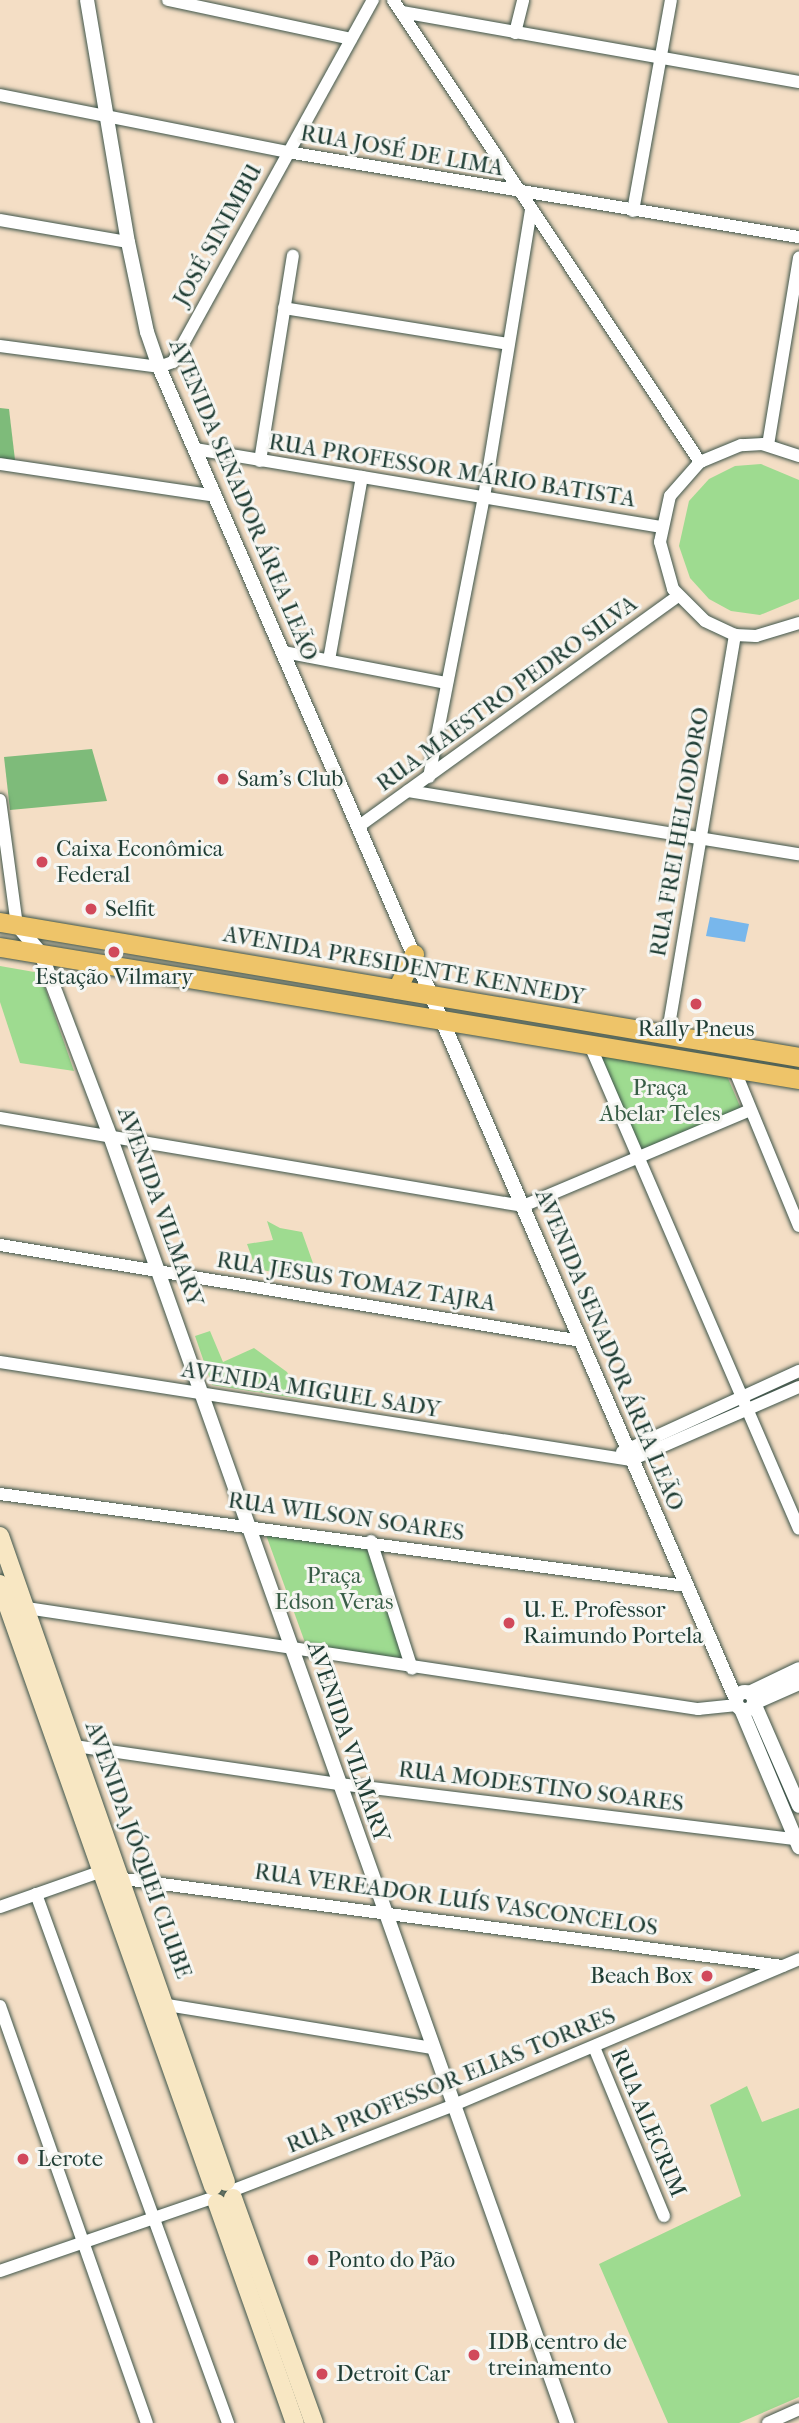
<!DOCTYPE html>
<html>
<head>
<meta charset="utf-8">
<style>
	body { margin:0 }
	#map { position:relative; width:799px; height:2423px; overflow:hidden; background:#f4dec5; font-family:"IM FELL French Canon",serif }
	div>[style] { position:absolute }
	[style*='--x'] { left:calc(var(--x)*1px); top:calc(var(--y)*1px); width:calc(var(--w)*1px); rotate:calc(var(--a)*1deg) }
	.green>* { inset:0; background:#9edb90 }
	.forest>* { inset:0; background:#7ebb7a }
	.water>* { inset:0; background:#78b7ec }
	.roads { filter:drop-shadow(0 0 2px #3f554a) drop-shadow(0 0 2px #3f554a) }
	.minor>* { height:12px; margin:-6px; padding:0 6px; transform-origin:6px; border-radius:6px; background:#fff }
	.tertiary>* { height:14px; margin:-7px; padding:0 7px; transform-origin:7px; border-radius:7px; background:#fff }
	.tertiary>.ring { margin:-7px; padding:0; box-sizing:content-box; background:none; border:14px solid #fff; border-radius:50% }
	.secondary>* { height:18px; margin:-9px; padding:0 9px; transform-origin:9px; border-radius:9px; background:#f8e7c3 }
	.primary>* { height:19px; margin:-9.5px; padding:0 9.5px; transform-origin:9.5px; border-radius:9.5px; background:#eec469 }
	.dots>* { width:19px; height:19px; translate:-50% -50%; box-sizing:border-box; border:4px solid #f6f6f2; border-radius:50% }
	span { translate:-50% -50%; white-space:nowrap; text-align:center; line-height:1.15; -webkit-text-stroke:6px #f6f6f2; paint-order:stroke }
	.street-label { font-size:23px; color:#1f3d34 }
	.poi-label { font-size:23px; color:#1f3d34 }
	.left { translate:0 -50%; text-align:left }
	.right { translate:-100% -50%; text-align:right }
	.park-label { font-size:23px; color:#385d46 }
</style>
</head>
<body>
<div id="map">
	<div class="green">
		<div style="clip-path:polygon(761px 464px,799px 480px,799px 599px,760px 615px,731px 611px,709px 599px,690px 578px,679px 546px,689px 501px,709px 479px,735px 466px)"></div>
		<div style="clip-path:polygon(0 966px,40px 973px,74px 1071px,20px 1063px,0 1002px)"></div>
		<div style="clip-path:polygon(589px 1043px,724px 1069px,742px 1111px,637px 1157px)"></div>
		<div style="clip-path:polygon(267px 1221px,280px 1228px,302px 1232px,319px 1280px,256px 1269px,247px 1244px,273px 1240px)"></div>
		<div style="clip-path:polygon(210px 1331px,223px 1362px,254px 1348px,287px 1372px,301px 1399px,212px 1385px,195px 1336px)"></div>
		<div style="clip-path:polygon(265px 1532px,369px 1549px,405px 1658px,307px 1648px)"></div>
		<div style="clip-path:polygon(747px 2086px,762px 2122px,799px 2108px,799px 2397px,739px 2423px,668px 2423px,599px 2264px,741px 2196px,710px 2105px)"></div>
	</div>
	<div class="forest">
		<div style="clip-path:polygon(0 408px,9px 409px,15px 460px,0 458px)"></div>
		<div style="clip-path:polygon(92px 749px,107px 801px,10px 810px,4px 757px)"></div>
	</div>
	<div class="water">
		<div style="clip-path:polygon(710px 917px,749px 924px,745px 942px,706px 936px)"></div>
	</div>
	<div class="roads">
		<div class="minor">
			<div style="--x:168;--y:0;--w:187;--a:12"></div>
			<div style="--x:393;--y:0;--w:555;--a:56.4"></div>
			<div style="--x:402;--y:12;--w:403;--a:10"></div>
			<div style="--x:515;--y:33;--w:34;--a:-76"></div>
			<div style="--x:0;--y:95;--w:293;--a:11.2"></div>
			<div style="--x:287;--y:152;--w:519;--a:9.43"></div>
			<div style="--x:633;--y:211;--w:214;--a:-79.8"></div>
			<div style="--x:0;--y:220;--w:130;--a:9.8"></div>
			<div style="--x:284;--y:308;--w:227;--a:9.1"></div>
			<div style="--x:0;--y:346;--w:160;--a:7.5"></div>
			<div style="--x:159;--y:367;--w:15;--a:-20"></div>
			<div style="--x:173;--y:362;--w:414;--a:-61.1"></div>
			<div style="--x:768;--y:445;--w:190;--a:-80.6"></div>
			<div style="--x:195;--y:449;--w:472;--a:9.5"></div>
			<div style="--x:799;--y:456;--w:38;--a:-162"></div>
			<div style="--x:763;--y:444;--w:22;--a:177"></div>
			<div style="--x:741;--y:445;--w:44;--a:157.5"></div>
			<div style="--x:700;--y:462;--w:45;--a:131.4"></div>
			<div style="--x:670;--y:496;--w:47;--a:102.3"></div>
			<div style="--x:660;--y:542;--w:49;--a:74.5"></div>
			<div style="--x:673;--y:589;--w:45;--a:45"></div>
			<div style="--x:705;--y:621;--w:33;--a:25"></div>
			<div style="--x:735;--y:635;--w:21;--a:3"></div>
			<div style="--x:756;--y:636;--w:45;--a:-16.8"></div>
			<div style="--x:260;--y:461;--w:208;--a:-80.9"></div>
			<div style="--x:0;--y:464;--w:218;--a:8.4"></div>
			<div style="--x:284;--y:652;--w:165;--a:10.8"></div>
			<div style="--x:329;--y:660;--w:186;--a:-79.8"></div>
			<div style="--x:429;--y:777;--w:285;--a:-78.9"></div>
			<div style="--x:484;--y:497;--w:292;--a:-80.7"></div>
			<div style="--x:408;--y:791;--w:396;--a:9.2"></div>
			<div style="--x:0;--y:800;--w:126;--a:82.3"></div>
			<div style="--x:359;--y:826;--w:393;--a:-35.8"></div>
			<div style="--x:667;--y:1037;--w:408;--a:-80.4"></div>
			<div style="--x:589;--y:1043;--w:529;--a:66.63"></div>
			<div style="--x:733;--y:1066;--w:173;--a:67.6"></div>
			<div style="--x:0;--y:1118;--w:530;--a:9.55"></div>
			<div style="--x:523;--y:1206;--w:246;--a:-22.9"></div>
			<div style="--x:0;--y:1245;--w:589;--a:9.38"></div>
			<div style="--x:0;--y:1362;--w:639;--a:8.83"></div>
			<div style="--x:631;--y:1460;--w:183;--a:-23.5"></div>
			<div style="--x:622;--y:1452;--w:195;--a:-24.6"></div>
			<div style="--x:0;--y:1494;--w:692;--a:7.64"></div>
			<div style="--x:371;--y:1541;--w:134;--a:72.2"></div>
			<div style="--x:20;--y:1607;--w:686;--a:8.56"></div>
			<div style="--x:698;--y:1709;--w:39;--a:-6"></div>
			<div style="--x:75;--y:1746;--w:267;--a:8.2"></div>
			<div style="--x:339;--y:1784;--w:459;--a:6.9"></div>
			<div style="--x:36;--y:1894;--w:563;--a:70.05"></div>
			<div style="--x:0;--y:1907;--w:108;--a:-19.4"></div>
			<div style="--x:102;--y:1871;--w:23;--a:20"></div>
			<div style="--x:124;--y:1879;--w:664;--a:7.53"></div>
			<div style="--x:167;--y:2005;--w:269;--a:9.2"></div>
			<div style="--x:0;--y:2006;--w:442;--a:70.6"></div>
			<div style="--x:594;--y:2047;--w:183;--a:67.5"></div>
			<div style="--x:234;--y:2190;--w:236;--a:-21.1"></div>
			<div style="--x:454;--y:2105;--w:375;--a:-22.9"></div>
			<div style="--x:0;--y:2271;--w:224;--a:-19"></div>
			<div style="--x:768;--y:2423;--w:34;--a:-24"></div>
		</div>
		<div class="tertiary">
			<div style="--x:87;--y:0;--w:245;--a:80.4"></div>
			<div style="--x:128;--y:242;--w:92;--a:78.1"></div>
			<div style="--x:147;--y:332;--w:37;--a:71"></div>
			<div style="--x:159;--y:367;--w:1452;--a:66.58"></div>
			<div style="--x:17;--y:925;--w:38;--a:50"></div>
			<div style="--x:41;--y:954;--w:195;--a:69.2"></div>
			<div style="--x:110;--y:1136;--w:1366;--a:70.45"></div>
			<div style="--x:799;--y:1683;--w:49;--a:156"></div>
			<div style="--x:754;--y:1703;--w:112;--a:66.4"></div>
			<div class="ring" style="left:736px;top:1692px;width:4px;height:4px"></div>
			<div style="--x:749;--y:1693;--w:55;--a:-25.6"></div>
			<div style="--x:741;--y:1709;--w:150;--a:67.2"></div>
		</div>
		<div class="secondary">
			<div style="--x:0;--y:1536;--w:684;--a:70.72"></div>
			<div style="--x:0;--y:1584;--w:639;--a:70.52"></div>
			<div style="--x:233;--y:2198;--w:239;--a:70.2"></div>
			<div style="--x:217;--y:2203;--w:233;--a:70.5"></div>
		</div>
		<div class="primary">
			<div style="--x:0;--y:922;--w:810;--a:9.59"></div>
			<div style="--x:0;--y:947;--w:810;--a:9.38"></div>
			<div style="--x:397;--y:989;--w:39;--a:-64"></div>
		</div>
	</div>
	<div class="dots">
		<div style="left:223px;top:779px;background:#d1495b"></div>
		<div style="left:42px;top:862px;background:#d1495b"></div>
		<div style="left:91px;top:909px;background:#d1495b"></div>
		<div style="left:114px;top:952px;background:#d1495b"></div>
		<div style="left:696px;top:1004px;background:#d1495b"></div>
		<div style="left:509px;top:1623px;background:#d1495b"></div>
		<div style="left:707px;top:1976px;background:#d1495b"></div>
		<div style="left:23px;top:2159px;background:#d1495b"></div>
		<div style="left:313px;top:2260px;background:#d1495b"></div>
		<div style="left:474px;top:2355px;background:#d1495b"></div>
		<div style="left:322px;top:2374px;background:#d1495b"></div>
	</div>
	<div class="street-label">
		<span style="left:402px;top:151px;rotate:10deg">RUA JOSÉ DE LIMA</span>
		<span style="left:218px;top:235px;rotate:-61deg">JOSÉ SINIMBU</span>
		<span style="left:452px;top:471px;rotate:9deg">RUA PROFESSOR MÁRIO BATISTA</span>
		<span style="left:243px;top:500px;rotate:67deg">AVENIDA SENADOR ÁREA LEÃO</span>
		<span style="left:507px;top:694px;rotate:-36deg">RUA MAESTRO PEDRO SILVA</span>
		<span style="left:680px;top:832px;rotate:-80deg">RUA FREI HELIODORO</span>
		<span style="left:404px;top:966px;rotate:10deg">AVENIDA PRESIDENTE KENNEDY</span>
		<span style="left:160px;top:1207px;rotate:70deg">AVENIDA VILMARY</span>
		<span style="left:356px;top:1282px;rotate:9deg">RUA JESUS TOMAZ TAJRA</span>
		<span style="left:609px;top:1350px;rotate:67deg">AVENIDA SENADOR ÁREA LEÃO</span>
		<span style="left:311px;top:1390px;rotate:9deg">AVENIDA MIGUEL SADY</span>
		<span style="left:346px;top:1517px;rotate:8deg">RUA WILSON SOARES</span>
		<span style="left:348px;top:1742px;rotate:71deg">AVENIDA VILMARY</span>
		<span style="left:541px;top:1787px;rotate:7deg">RUA MODESTINO SOARES</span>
		<span style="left:138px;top:1850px;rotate:70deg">AVENIDA JÓQUEI CLUBE</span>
		<span style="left:456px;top:1900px;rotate:8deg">RUA VEREADOR LUÍS VASCONCELOS</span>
		<span style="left:451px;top:2081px;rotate:-22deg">RUA PROFESSOR ELIAS TORRES</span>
		<span style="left:648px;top:2123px;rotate:67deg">RUA ALECRIM</span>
	</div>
	<div class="poi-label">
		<span class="left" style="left:237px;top:779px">Sam's Club</span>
		<span class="left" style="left:56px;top:862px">Caixa Econômica<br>Federal</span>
		<span class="left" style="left:105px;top:909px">Selfit</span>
		<span style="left:114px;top:977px">Estação Vilmary</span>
		<span style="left:696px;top:1029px">Rally Pneus</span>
		<span class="left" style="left:523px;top:1623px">U. E. Professor<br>Raimundo Portela</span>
		<span class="right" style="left:693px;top:1976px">Beach Box</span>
		<span class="left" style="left:37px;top:2159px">Lerote</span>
		<span class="left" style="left:327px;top:2260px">Ponto do Pão</span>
		<span class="left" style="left:488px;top:2355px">IDB centro de<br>treinamento</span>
		<span class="left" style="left:336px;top:2374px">Detroit Car</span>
	</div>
	<div class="park-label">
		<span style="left:660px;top:1101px">Praça<br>Abelar Teles</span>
		<span style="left:334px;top:1589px">Praça<br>Edson Veras</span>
	</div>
</div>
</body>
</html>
